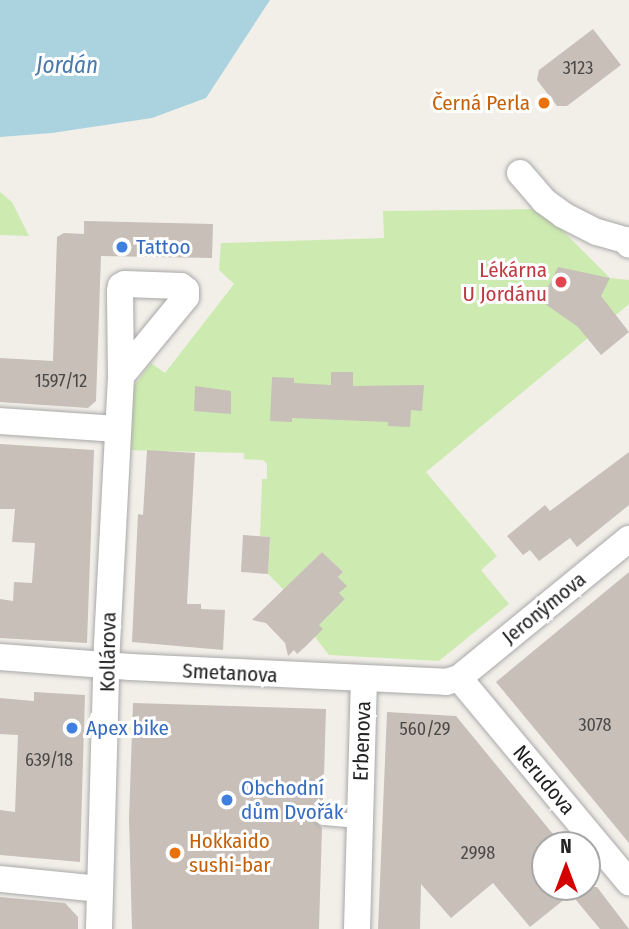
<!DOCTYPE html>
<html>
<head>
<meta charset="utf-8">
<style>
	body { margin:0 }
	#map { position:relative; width:629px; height:929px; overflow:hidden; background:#f2efe9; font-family:"Fira Sans Condensed",sans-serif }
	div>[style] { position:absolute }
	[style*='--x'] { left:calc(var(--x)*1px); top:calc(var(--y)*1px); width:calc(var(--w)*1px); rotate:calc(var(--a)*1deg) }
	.grass>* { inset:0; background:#cdebb0 }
	.water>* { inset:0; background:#aad3df }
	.building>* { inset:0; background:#c7bfb8 }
	.roads { filter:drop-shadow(0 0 2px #a9a9a9) drop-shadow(0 0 2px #a9a9a9) }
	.lane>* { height:14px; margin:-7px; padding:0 7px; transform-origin:7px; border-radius:7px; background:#fff }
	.street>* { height:26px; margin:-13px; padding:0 13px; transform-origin:13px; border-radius:13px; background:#fff }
	.dots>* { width:19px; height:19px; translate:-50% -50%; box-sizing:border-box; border:4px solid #fff; border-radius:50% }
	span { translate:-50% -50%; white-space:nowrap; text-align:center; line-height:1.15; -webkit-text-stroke:6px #fff; paint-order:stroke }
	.number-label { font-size:18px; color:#4b4948 }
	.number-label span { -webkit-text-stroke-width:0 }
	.food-label { font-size:21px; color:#c56008 }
	.right { translate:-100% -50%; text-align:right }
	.left { translate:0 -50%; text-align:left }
	.shop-label { font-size:21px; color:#366cbe }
	.health-label { font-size:21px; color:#be3a42 }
	.street-label { font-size:21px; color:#222 }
	.water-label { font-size:23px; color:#4a7aab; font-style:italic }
	.north { position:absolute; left:531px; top:831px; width:70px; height:70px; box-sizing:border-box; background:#fff; border:2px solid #a7a7a7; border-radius:50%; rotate:0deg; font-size:19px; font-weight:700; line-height:28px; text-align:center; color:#222 }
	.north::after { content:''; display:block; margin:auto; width:24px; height:32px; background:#d40000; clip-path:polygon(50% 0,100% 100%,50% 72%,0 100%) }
</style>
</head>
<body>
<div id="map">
	<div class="grass">
		<div style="clip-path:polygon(0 192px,12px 202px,29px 236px,0 235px)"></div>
		<div style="clip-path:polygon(541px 209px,610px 278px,629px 280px,629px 304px,426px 472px,497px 556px,481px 570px,509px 604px,439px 661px,329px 655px,315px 637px,319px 625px,345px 599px,339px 593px,346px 586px,338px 577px,343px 572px,322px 552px,284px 590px,268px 574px,270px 537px,260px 536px,262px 479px,267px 479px,267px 464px,263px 460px,244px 459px,244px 453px,124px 450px,130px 391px,151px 363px,165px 373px,234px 284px,219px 270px,221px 243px,384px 238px,383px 211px)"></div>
	</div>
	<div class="water">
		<div style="clip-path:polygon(0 0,270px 0,206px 98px,152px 118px,52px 133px,0 137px)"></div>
	</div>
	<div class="building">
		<div style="clip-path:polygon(593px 29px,621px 65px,567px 106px,557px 106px,537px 80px,539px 70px)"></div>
		<div style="clip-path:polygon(84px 221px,213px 224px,212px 258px,101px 256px,96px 401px,88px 408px,0 402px,0 358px,53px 361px,57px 237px,64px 233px,84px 234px)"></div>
		<div style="clip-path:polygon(558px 267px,610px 278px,601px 296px,629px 332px,601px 355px,578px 327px,541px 301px)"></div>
		<div style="clip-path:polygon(331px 372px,353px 372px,353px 386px,424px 385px,422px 411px,411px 410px,410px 427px,388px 426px,388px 422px,292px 418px,292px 422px,270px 421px,272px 377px,294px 378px,294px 383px,331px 385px)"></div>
		<div style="clip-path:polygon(195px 386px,231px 391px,231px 414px,194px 411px)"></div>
		<div style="clip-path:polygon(0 444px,94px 450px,87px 643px,0 638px,0 599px,13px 601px,14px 582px,32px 583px,35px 543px,12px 542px,15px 509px,0 509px)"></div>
		<div style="clip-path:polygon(147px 450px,195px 453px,187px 604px,201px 604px,201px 609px,225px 610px,223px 650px,132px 642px,138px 514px,143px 515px)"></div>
		<div style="clip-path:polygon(629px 452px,629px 505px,577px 547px,570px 538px,539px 561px,530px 550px,523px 555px,507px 536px,545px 505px,550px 511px)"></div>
		<div style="clip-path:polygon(243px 535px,270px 537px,268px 574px,241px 572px)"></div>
		<div style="clip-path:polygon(322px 552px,343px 572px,338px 577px,347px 586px,339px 593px,345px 599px,319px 625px,323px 629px,306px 646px,297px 654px,294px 650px,288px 656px,285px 643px,266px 623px,252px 620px)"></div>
		<div style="clip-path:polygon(629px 572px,629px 843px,496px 682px)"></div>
		<div style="clip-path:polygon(34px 692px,85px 695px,80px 862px,0 855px,0 810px,15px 812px,18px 735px,0 734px,0 698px,34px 701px)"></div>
		<div style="clip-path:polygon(133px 703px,326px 709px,323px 808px,316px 812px,313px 818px,322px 828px,319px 929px,132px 929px,129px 819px)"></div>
		<div style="clip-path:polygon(387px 712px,456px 716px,562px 845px,545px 845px,545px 887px,597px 887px,629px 929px,600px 929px,571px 894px,530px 927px,493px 883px,451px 918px,421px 884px,420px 929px,378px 929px)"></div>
		<div style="clip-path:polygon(0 897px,65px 903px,78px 917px,78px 929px,0 929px)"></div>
	</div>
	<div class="roads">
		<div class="lane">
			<div style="--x:323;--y:818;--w:37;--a:5"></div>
		</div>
		<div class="street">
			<div style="--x:520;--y:173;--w:37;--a:49"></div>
			<div style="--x:544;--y:201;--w:24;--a:36"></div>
			<div style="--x:563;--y:215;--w:38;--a:27"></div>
			<div style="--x:597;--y:232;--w:29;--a:16"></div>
			<div style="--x:625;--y:240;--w:6;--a:51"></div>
			<div style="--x:125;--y:284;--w:56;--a:2"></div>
			<div style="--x:181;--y:286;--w:6;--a:39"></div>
			<div style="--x:186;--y:290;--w:7;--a:90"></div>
			<div style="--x:186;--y:297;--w:102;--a:129.4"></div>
			<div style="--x:121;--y:376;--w:85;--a:-90.7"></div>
			<div style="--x:120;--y:291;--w:5;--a:-79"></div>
			<div style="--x:121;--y:286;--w:4;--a:-27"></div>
			<div style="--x:0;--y:421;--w:116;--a:3.9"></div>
			<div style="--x:0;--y:657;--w:131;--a:4.4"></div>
			<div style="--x:131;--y:667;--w:315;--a:2.7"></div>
			<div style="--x:446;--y:682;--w:14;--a:-17"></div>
			<div style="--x:459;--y:678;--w:220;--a:-39.3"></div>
			<div style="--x:459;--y:678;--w:266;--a:50.2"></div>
			<div style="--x:0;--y:879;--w:100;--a:5.7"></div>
			<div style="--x:99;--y:929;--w:285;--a:-88.4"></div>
			<div style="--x:107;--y:644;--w:268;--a:-87"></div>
			<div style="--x:357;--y:929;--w:249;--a:-88.4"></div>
		</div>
	</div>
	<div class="dots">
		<div style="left:544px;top:103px;background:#e8710a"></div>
		<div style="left:122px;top:247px;background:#3f7fe0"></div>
		<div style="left:561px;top:282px;background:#e0444e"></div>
		<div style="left:72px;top:728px;background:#3f7fe0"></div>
		<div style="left:227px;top:800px;background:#3f7fe0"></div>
		<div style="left:175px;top:853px;background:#e8710a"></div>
	</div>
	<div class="number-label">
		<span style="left:578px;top:68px">3123</span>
		<span style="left:61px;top:381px">1597/12</span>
		<span style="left:595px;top:725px">3078</span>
		<span style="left:425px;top:729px">560/29</span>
		<span style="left:49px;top:760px">639/18</span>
		<span style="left:478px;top:853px">2998</span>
	</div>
	<div class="food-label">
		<span class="right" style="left:530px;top:103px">Černá Perla</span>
		<span class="left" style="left:189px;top:853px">Hokkaido<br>sushi-bar</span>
	</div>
	<div class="shop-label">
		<span class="left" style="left:136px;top:247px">Tattoo</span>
		<span class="left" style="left:86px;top:728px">Apex bike</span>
		<span class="left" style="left:241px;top:800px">Obchodní<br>dům Dvořák</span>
	</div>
	<div class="health-label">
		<span class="right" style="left:547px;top:282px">Lékárna<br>U Jordánu</span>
	</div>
	<div class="street-label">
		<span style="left:544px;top:608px;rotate:-39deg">Jeronýmova</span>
		<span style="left:108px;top:652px;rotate:-89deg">Kollárova</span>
		<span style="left:230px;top:673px;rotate:3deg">Smetanova</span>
		<span style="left:362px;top:741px;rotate:-88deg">Erbenova</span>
		<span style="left:544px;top:780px;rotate:50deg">Nerudova</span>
	</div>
	<div class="water-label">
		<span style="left:67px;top:65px">Jordán</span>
	</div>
	<div class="north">N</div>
</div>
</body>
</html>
